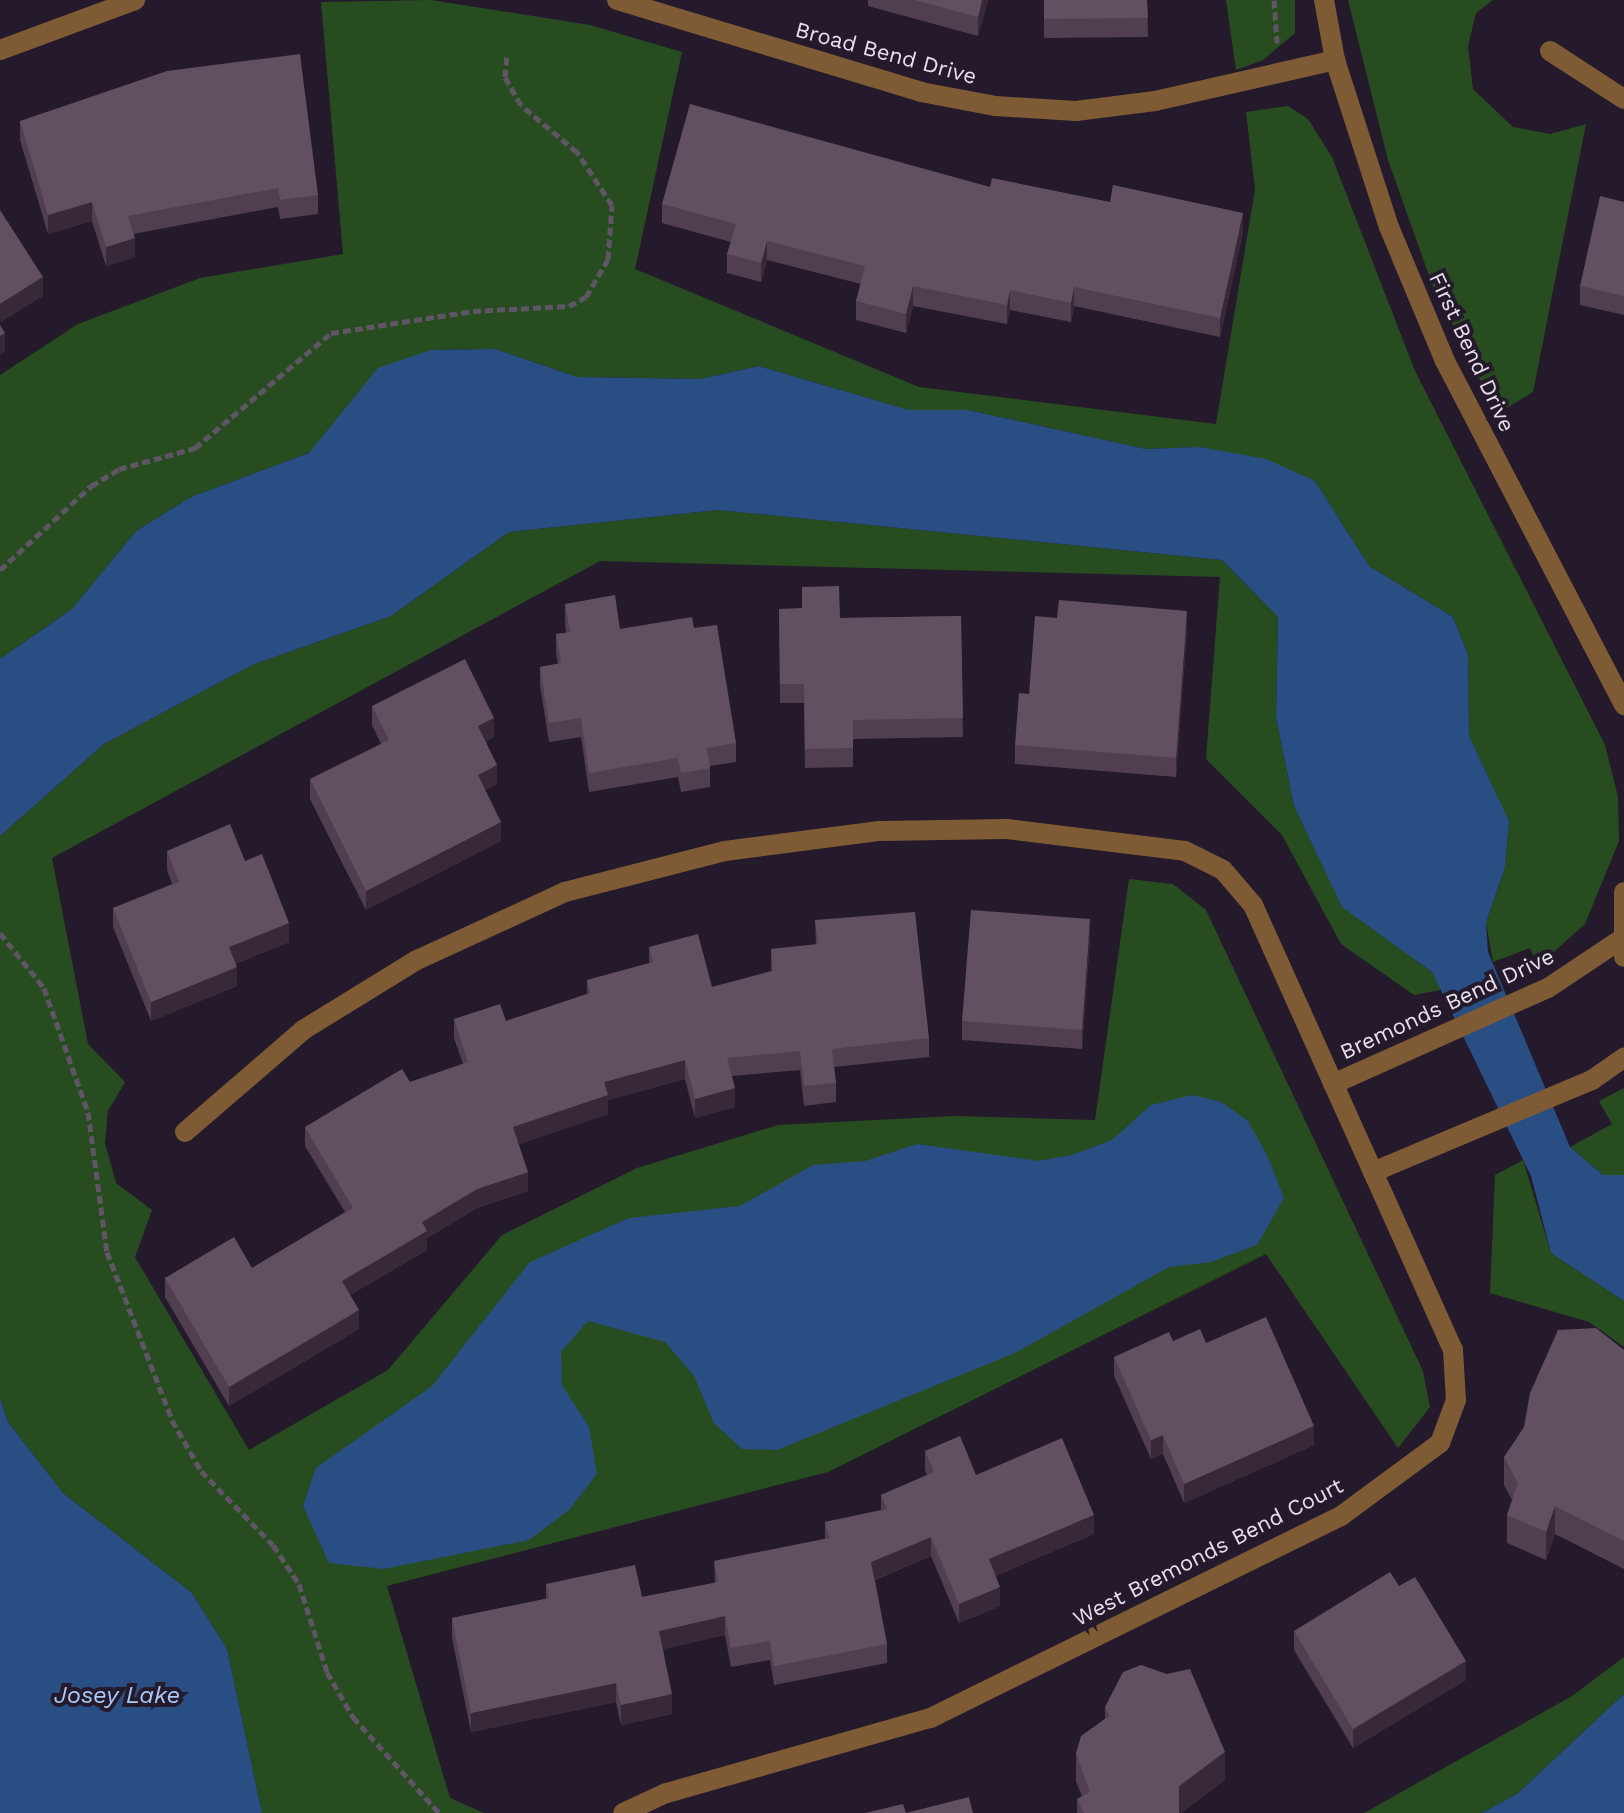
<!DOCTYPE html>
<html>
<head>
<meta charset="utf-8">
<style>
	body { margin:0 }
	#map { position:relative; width:1624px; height:1813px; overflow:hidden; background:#241a2b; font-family:"Work Sans",sans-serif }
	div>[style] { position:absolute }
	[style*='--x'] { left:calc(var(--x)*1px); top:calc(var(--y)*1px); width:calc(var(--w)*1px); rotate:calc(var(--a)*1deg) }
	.green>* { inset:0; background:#274c20 }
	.water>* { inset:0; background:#294e84 }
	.path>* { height:5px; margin-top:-2.5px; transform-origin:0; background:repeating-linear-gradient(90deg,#5f5565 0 8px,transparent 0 12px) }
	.minor>* { height:20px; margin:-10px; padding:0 10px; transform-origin:10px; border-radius:10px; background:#7e5b34 }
	.wall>* { inset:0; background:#503f4f }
	.shaded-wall>* { inset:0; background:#382939 }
	.building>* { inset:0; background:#615060 }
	span { translate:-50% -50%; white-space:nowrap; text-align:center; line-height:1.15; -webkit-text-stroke:8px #241a2b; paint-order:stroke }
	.street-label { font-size:22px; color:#e7e0ec }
	.water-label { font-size:24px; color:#a8c9f9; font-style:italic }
</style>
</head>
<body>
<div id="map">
	<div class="green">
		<div style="clip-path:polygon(431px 0,590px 25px,682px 52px,635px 269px,919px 387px,1216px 424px,1255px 189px,1246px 112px,1288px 106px,1308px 119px,1332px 157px,1415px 371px,1605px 745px,1618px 797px,1619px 841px,1585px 924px,1538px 966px,1530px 948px,1493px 962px,1486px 923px,1505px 867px,1509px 822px,1469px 736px,1468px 655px,1453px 617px,1369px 566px,1315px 481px,1200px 447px,1146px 449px,968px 410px,909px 410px,759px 366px,701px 379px,577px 377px,495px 349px,431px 350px,309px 453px,191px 497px,136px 531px,72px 609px,0 659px,0 375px,78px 324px,200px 278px,343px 254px,321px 2px)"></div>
		<div style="clip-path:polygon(1226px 0,1295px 0,1295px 33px,1263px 60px,1236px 70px)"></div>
		<div style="clip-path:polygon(1348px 0,1493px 0,1476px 13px,1468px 46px,1473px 89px,1513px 127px,1550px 134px,1586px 124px,1533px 392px,1497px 414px,1432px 284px,1388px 160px)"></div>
		<div style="clip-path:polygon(718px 510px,1222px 560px,1278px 617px,1276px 717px,1294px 806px,1342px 906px,1432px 972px,1441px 990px,1414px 995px,1341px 944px,1282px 835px,1206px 759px,1220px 577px,600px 561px,52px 858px,88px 1044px,125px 1082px,108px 1111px,105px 1143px,116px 1183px,152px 1210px,135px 1257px,249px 1450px,388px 1370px,502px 1235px,637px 1168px,778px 1125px,954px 1116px,1095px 1120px,1129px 879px,1173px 884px,1206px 910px,1423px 1371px,1430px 1407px,1398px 1448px,1266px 1254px,828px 1472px,387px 1586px,450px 1798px,484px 1813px,262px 1813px,227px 1649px,192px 1593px,63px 1493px,8px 1422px,0 1398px,0 836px,104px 744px,252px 665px,391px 616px,509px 532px)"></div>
		<div style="clip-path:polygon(1624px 1088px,1624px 1175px,1603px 1175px,1570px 1147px,1612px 1124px,1599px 1101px)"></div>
		<div style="clip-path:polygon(1523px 1160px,1551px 1253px,1624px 1301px,1624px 1347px,1589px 1322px,1490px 1293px,1495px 1175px)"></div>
		<div style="clip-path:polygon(1624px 1657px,1624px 1694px,1517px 1794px,1482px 1813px,1364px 1813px,1572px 1696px)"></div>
	</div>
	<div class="water">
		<div style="clip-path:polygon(495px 349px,577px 377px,701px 379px,759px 366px,909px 410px,968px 410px,1146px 449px,1200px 447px,1266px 459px,1315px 481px,1369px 566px,1453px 617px,1468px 655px,1469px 736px,1509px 821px,1505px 867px,1486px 923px,1488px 952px,1570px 1147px,1603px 1175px,1624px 1175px,1624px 1301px,1551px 1253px,1531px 1176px,1432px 972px,1342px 907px,1294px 806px,1276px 717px,1278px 617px,1222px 560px,718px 510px,509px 532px,391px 616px,252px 665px,104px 744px,0 836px,0 659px,72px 609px,136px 531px,191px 497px,309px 453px,378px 368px,431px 350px)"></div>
		<div style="clip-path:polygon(1192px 1095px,1221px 1102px,1248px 1121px,1267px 1155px,1284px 1198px,1257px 1245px,1211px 1262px,1169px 1267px,1015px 1353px,777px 1450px,742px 1449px,714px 1423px,694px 1376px,665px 1342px,588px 1321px,561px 1352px,562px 1385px,589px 1427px,597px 1474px,569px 1510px,529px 1540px,384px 1569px,329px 1563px,303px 1506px,316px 1468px,432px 1386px,530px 1262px,629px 1218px,740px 1206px,813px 1165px,865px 1161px,917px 1144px,1039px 1161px,1072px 1155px,1112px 1140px,1151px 1105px)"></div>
		<div style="clip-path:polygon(0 1398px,8px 1422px,63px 1493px,192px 1593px,227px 1649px,262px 1813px,0 1813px)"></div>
		<div style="clip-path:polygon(1624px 1694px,1624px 1813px,1482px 1813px,1517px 1794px)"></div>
	</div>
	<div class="path">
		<div style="--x:1274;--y:0;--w:43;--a:86"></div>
		<div style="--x:0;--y:570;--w:124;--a:-42.7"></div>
		<div style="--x:91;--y:486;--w:33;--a:-31"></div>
		<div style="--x:119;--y:469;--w:79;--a:-15.4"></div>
		<div style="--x:195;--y:448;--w:178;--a:-40.2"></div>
		<div style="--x:331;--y:333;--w:144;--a:-8.8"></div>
		<div style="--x:473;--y:311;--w:96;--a:-3"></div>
		<div style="--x:569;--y:306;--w:19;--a:-28"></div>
		<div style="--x:586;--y:297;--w:44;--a:-59.9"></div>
		<div style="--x:608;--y:259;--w:54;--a:-85.8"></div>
		<div style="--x:612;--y:205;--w:64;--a:-123.4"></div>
		<div style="--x:577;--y:152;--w:73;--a:-140"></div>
		<div style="--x:521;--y:105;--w:32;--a:-120"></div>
		<div style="--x:505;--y:77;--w:22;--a:-85"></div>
		<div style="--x:0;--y:933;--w:70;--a:51.3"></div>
		<div style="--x:44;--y:988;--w:132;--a:70.5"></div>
		<div style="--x:88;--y:1112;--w:141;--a:82.3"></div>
		<div style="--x:107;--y:1252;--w:180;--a:68.8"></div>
		<div style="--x:172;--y:1420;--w:59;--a:60.4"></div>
		<div style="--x:201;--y:1471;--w:103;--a:45.8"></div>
		<div style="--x:273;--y:1545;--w:47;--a:56.3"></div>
		<div style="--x:299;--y:1584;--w:92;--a:72.3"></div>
		<div style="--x:327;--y:1672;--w:52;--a:60"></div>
		<div style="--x:353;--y:1717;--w:129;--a:48.1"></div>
	</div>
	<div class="minor">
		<div style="--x:617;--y:0;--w:318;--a:16.8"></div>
		<div style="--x:921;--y:92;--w:75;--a:10.7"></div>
		<div style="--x:995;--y:106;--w:81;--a:3.5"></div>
		<div style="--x:1076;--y:111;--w:80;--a:-7.2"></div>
		<div style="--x:1155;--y:101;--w:185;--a:-12.8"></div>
		<div style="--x:1324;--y:0;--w:61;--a:79.6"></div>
		<div style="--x:1335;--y:60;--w:176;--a:72.1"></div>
		<div style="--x:1389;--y:227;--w:145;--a:67.3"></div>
		<div style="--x:1445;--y:361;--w:388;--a:62.5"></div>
		<div style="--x:0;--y:50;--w:144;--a:-20.3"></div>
		<div style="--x:1550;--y:51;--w:88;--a:33"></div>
		<div style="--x:1624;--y:892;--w:65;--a:90"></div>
		<div style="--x:1333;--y:1084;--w:235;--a:-24.1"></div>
		<div style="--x:1548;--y:988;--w:87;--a:-33.7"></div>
		<div style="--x:185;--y:1132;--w:156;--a:-40.8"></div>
		<div style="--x:303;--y:1030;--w:134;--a:-31.6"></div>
		<div style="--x:417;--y:960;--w:163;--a:-24.7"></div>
		<div style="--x:565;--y:892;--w:165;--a:-14.4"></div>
		<div style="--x:725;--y:851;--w:156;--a:-7.4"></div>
		<div style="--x:880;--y:831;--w:127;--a:-0.9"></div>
		<div style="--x:1007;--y:829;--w:179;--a:7"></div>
		<div style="--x:1185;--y:851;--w:42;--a:26.6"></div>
		<div style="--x:1223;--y:870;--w:46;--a:49.4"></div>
		<div style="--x:1253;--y:905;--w:488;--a:65.8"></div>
		<div style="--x:1453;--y:1350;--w:50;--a:86.6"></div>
		<div style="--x:1456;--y:1400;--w:46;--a:110.4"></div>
		<div style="--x:1440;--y:1443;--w:123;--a:143.6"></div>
		<div style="--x:1341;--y:1516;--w:458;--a:153.8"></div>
		<div style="--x:930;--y:1718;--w:274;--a:164.1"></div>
		<div style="--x:666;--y:1793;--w:47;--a:155.1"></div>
		<div style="--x:1373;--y:1172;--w:238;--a:-22.8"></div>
		<div style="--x:1592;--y:1080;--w:39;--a:-35"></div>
	</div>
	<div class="wall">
		<div style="clip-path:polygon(868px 0,988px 0,978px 36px,868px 6px)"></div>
		<div style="clip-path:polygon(1044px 0,1147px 0,1148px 37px,1044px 38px)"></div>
		<div style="clip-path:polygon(20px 121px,318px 195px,318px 214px,280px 219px,278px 207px,133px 234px,135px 257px,106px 266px,92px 221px,48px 234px,20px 140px)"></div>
		<div style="clip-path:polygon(990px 187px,1243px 232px,1220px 337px,1074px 306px,1071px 322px,1010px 310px,1007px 324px,913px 306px,906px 333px,856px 320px,856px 301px,861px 284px,767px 260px,761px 282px,727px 273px,727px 254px,731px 242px,662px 223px,662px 204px)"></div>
		<div style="clip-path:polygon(1624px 202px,1624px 315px,1580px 305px,1580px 286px)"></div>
		<div style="clip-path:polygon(565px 604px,620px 629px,694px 628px,736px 743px,736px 762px,710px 766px,710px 787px,681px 792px,678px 777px,589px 792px,581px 737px,549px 742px,540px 686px,540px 667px,558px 664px,556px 653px,556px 634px,566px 633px,565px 623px)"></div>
		<div style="clip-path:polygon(779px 609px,840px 618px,961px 616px,963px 737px,853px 739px,853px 767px,805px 768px,804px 703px,780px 703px)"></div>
		<div style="clip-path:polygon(1187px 630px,1176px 777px,1015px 764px,1015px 745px,1029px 694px)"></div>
		<div style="clip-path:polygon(372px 706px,494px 737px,486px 741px,497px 784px,485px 790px,501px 841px,366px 910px,310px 799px,310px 779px,381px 744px,372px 725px)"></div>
		<div style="clip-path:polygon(167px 851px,245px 861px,289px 942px,235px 964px,237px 986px,151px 1021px,113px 927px,113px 908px,172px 884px,167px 870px)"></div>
		<div style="clip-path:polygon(815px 920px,929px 1038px,929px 1057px,834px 1067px,836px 1083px,836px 1102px,804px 1106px,800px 1070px,732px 1076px,735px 1107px,695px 1118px,685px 1079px,608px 1100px,608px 1114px,519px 1144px,528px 1191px,477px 1208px,427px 1238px,427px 1250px,350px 1295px,359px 1329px,229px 1406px,165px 1297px,165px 1278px,252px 1268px,345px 1212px,305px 1146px,305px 1127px,410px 1082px,463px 1064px,454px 1038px,454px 1019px,506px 1021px,587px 994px,587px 980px,649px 964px,649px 947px,712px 987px,771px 971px,771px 949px,816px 945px)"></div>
		<div style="clip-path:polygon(1090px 938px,1082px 1049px,962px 1040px,962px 1021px)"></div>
		<div style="clip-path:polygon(1173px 1341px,1206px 1343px,1314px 1445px,1184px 1503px,1163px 1454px,1151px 1459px,1114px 1376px,1114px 1357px)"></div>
		<div style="clip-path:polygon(1624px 1350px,1624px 1569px,1555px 1534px,1546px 1560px,1507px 1543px,1507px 1515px,1512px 1500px,1504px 1485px,1504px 1457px)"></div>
		<div style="clip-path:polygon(925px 1451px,976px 1475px,1094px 1534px,995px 1576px,1000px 1606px,959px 1623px,931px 1556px,875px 1580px,887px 1644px,887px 1663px,774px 1685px,770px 1660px,731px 1667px,725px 1635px,663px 1649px,672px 1714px,621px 1725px,616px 1702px,471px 1732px,452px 1638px,452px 1618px,546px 1599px,546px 1584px,642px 1597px,715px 1583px,714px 1561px,825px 1539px,825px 1522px,881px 1510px,881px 1495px,927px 1475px,925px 1470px)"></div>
		<div style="clip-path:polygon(1399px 1586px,1466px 1680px,1353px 1748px,1294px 1650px,1294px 1631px)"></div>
		<div style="clip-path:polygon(1105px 1707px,1225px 1780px,1181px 1813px,1077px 1813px,1077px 1799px,1082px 1797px,1076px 1781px,1076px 1753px,1105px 1719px)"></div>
	</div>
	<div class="shaded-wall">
		<div style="clip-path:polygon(982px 0,988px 0,978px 36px,978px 17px)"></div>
		<div style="clip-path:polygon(92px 202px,92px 221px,48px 234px,48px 215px)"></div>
		<div style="clip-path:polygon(1243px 213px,1243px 232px,1220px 337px,1220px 318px)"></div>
		<div style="clip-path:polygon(135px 238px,135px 257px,106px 266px,106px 247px)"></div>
		<div style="clip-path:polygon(767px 241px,767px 260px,761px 282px,761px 263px)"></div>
		<div style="clip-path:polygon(43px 277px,43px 296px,0 323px,0 304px)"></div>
		<div style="clip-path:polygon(913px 286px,913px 306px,906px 333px,906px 314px)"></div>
		<div style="clip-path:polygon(1074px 287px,1074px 306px,1071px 322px,1071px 303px)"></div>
		<div style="clip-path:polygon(1010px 290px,1010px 310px,1007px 324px,1007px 305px)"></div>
		<div style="clip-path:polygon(5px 333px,5px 352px,0 355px,0 336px)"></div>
		<div style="clip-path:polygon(1187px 611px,1187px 630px,1176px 777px,1176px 758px)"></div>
		<div style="clip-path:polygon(494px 718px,494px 737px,478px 745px,478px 726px)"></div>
		<div style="clip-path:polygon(497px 765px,497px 784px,478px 794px,478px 775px)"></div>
		<div style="clip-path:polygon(501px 822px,501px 841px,366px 910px,366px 891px)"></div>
		<div style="clip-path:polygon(1090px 919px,1090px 938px,1082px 1049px,1082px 1030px)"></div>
		<div style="clip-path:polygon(289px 923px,289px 942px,229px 966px,229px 947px)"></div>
		<div style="clip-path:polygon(237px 967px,237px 986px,151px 1021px,151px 1002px)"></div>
		<div style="clip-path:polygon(685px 1060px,685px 1079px,608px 1100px,608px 1114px,513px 1146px,513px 1127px,604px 1082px)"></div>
		<div style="clip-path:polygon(735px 1088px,735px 1107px,695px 1118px,695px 1099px)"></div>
		<div style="clip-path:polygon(528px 1172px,528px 1191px,477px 1208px,427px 1238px,427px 1250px,342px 1300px,342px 1281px,422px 1222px,477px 1189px)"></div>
		<div style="clip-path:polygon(359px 1310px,359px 1329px,229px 1406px,229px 1387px)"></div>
		<div style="clip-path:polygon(1314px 1426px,1314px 1445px,1184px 1503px,1184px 1484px)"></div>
		<div style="clip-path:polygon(1163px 1435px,1163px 1454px,1151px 1459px,1151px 1440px)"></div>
		<div style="clip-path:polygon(1555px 1506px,1555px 1534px,1546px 1560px,1546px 1532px)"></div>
		<div style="clip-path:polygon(1094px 1515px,1094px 1534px,989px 1578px,989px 1559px)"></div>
		<div style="clip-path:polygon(931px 1537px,931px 1556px,871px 1581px,871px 1562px)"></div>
		<div style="clip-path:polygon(1000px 1587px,1000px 1606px,959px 1623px,959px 1604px)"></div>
		<div style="clip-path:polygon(725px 1616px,725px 1635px,659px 1650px,659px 1631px)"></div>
		<div style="clip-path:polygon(1466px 1661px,1466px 1680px,1353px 1748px,1353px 1729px)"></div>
		<div style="clip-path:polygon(616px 1683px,616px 1702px,471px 1732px,471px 1713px)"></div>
		<div style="clip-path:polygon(672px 1694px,672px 1714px,621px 1725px,621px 1705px)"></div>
		<div style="clip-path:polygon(1225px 1752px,1225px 1780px,1181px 1813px,1179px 1813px,1179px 1786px)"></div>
	</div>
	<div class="building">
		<div style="clip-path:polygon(915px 0,982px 0,978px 17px)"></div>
		<div style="clip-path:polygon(1044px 0,1147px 0,1148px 18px,1044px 19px)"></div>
		<div style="clip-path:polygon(300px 54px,318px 195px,280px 200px,278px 188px,128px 216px,135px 238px,106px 247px,92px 202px,48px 215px,20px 121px,167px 71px)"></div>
		<div style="clip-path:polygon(690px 104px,990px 187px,992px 178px,1110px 202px,1113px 185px,1243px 213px,1220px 318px,1074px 287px,1071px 303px,1010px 290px,1007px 305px,913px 286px,906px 314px,856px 301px,865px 266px,767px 241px,761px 263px,727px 254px,736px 224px,662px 204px)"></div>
		<div style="clip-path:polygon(1600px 196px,1624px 202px,1624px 296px,1580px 286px)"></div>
		<div style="clip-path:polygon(0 210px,43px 277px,0 304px)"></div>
		<div style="clip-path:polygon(0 325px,5px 333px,0 336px)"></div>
		<div style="clip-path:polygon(839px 586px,840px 618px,961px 616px,963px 718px,853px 720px,853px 748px,805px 749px,804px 684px,780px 684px,779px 609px,802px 608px,802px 587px)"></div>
		<div style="clip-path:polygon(615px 595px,620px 629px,692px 617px,694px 628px,717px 625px,736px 743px,707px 748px,710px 768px,681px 773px,678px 758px,589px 773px,581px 718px,549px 723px,540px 667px,561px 663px,556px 634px,570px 632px,565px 604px)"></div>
		<div style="clip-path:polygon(1059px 600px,1187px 611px,1176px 758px,1015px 745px,1019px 693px,1029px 694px,1035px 616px,1057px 618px)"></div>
		<div style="clip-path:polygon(465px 659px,494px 718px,478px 726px,497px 765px,478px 775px,501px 822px,366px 891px,310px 779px,389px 740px,372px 706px)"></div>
		<div style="clip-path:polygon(230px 824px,245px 861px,262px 854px,289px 923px,229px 947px,237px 967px,151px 1002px,113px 908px,179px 882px,167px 851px)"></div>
		<div style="clip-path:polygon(971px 910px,1090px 919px,1082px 1030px,962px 1021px)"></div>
		<div style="clip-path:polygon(915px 912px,929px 1038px,832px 1049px,836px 1083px,804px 1086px,800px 1051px,727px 1058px,735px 1088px,695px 1099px,685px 1060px,604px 1082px,608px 1095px,513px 1127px,528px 1172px,477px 1189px,422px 1222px,427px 1231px,342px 1281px,359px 1310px,229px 1387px,165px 1278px,234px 1237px,252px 1268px,353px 1208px,305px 1127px,402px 1069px,410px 1082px,468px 1062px,454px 1019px,500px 1004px,506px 1021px,590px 993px,587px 980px,653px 962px,649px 947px,698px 934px,712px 987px,773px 971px,771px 949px,818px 944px,815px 920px)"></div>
		<div style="clip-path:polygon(1266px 1317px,1314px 1426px,1184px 1484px,1163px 1435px,1151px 1440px,1114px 1357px,1169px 1332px,1173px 1341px,1200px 1329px,1206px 1343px)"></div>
		<div style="clip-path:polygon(1596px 1328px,1624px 1350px,1624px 1541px,1555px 1506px,1546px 1532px,1507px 1515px,1518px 1483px,1504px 1457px,1524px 1427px,1530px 1393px,1558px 1330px)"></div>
		<div style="clip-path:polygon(960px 1436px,976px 1475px,1062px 1438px,1094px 1515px,989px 1559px,1000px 1587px,959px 1604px,931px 1537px,871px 1562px,887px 1644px,774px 1666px,770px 1641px,731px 1648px,725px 1616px,659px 1631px,672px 1694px,621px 1705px,616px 1683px,471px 1713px,452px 1618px,549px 1598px,546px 1584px,635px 1565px,642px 1597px,718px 1582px,714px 1561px,829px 1538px,825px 1522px,887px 1509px,881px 1495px,934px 1472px,925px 1451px)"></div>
		<div style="clip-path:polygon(1390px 1572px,1399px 1586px,1415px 1577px,1466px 1661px,1353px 1729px,1294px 1631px)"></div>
		<div style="clip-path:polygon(1141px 1665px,1167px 1674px,1190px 1669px,1225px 1752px,1179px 1786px,1179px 1813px,1084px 1813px,1077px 1799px,1090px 1792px,1076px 1753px,1081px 1736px,1109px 1716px,1105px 1707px,1123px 1672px)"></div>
		<div style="clip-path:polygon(969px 1797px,973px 1813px,865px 1813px,903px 1804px,906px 1813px)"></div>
	</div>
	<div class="street-label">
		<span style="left:886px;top:53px;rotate:15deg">Broad Bend Drive</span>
		<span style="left:1472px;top:352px;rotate:65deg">First Bend Drive</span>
		<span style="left:1447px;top:1004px;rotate:-25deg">Bremonds Bend Drive</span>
		<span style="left:1208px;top:1552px;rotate:-27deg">West Bremonds Bend Court</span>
	</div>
	<div class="water-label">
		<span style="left:117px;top:1696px">Josey Lake</span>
	</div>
</div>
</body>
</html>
